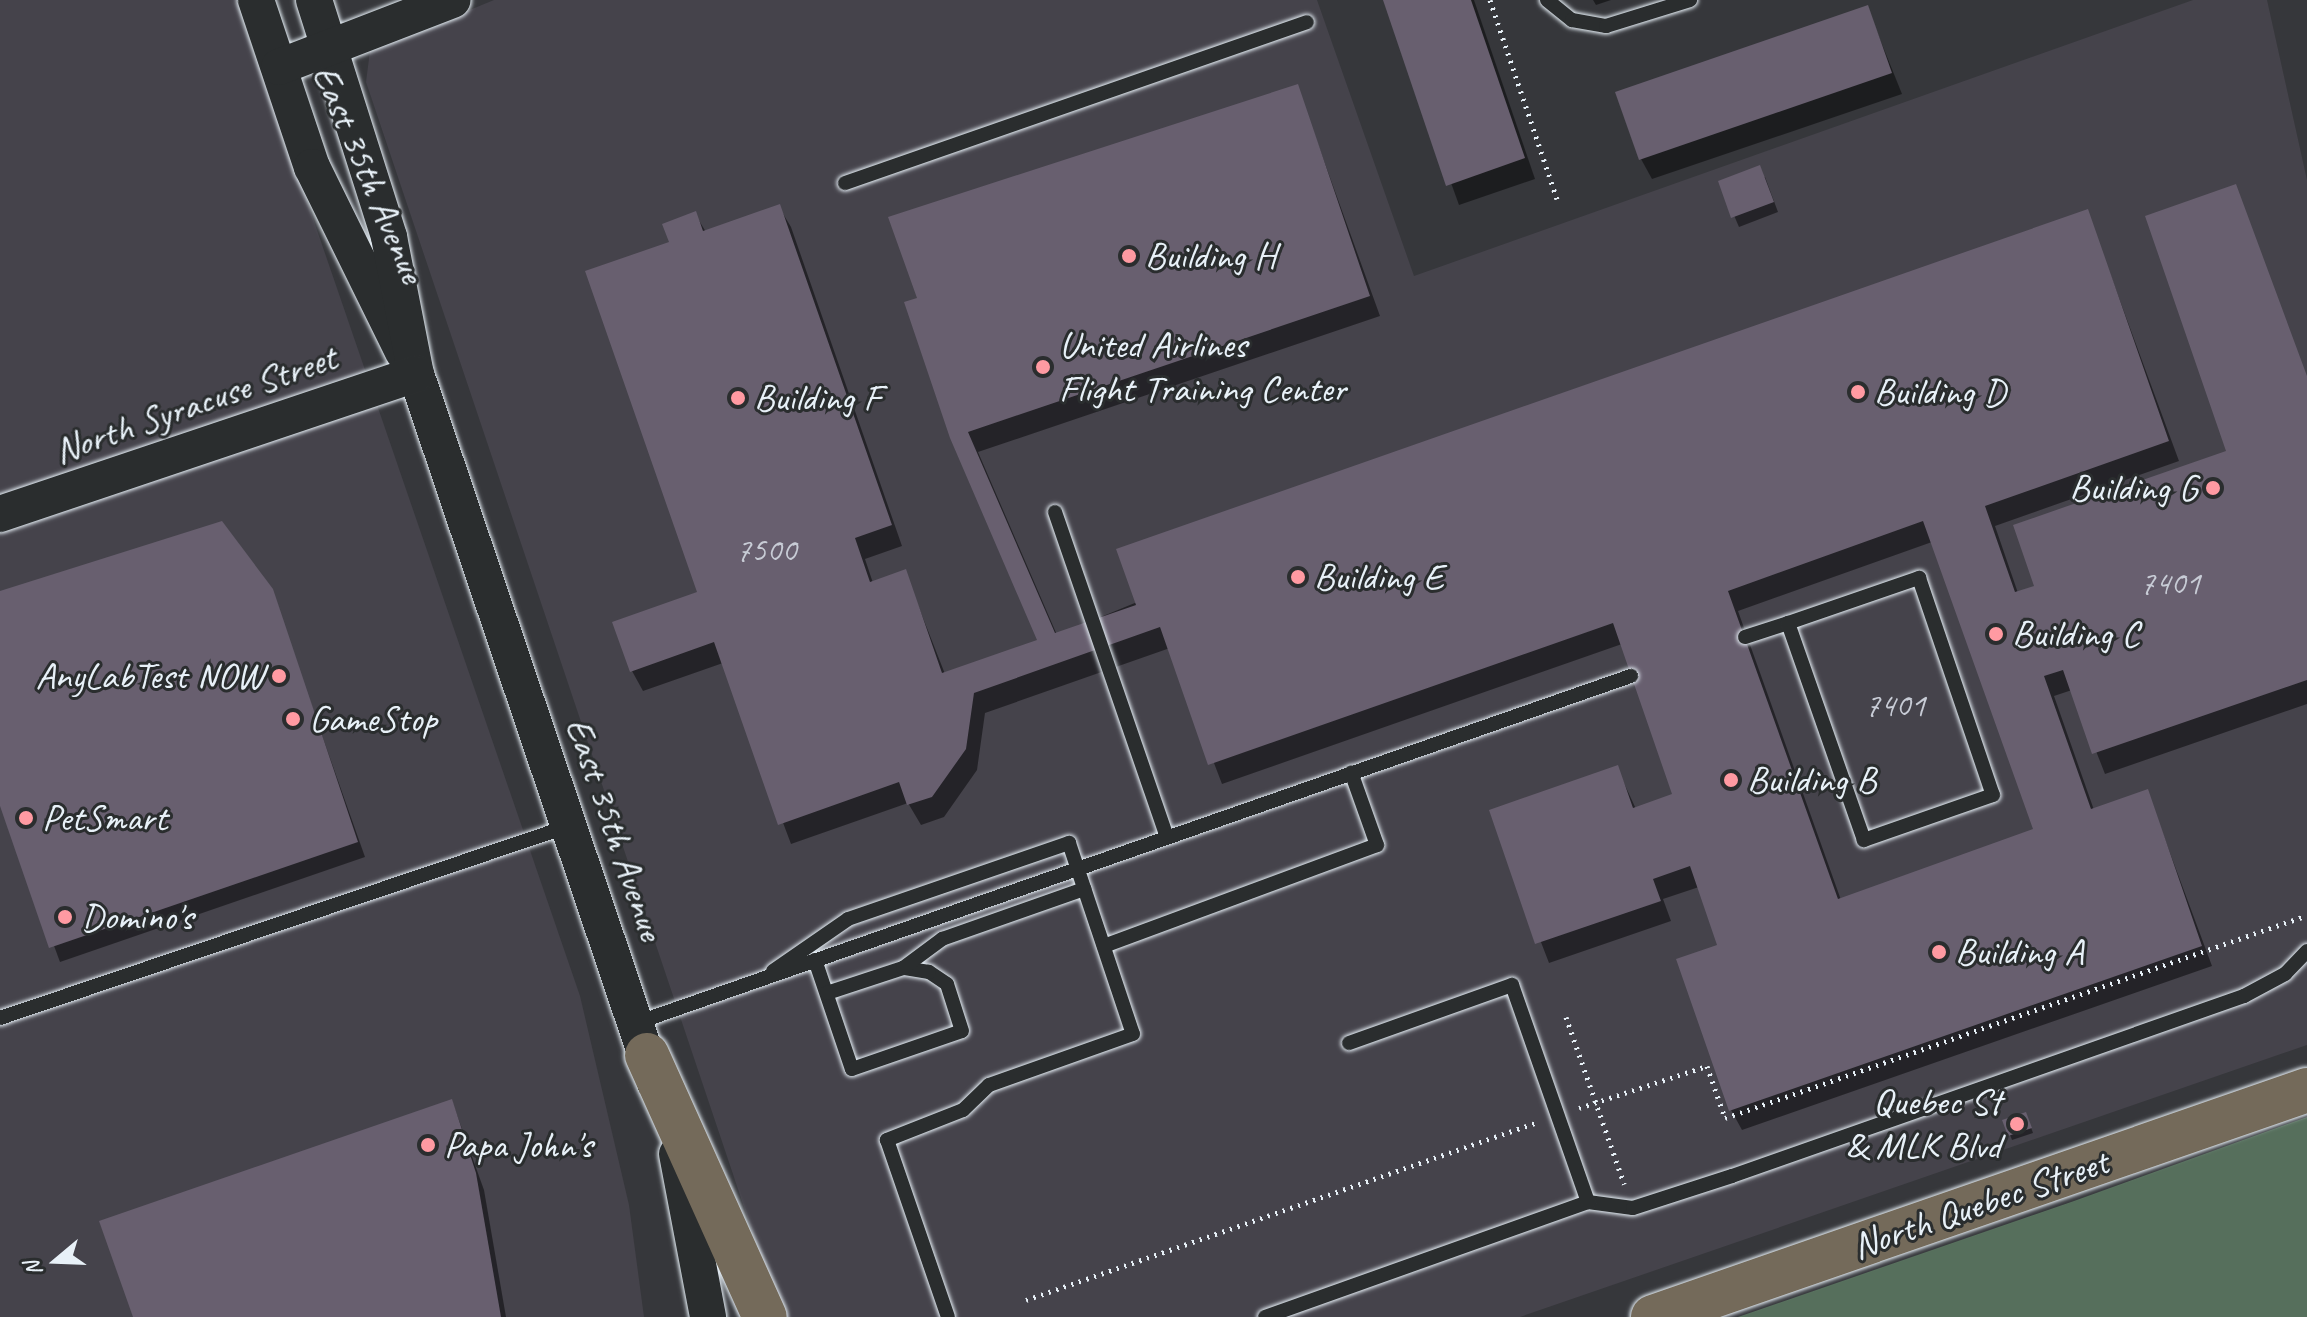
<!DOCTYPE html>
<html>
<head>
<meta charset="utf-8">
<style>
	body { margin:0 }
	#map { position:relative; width:2307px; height:1317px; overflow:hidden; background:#36373b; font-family:Caveat,sans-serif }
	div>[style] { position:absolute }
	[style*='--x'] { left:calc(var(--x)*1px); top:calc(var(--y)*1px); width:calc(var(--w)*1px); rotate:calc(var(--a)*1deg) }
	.built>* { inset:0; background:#45434b }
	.green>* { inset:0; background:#566f5c }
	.shadow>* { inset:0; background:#0007 }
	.building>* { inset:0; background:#685f6f }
	.path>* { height:5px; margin-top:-2.5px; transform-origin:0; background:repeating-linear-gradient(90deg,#e8f1f8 0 2px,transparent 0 8px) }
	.roads { filter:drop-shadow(0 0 2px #e8f1f8) drop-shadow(0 0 2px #e8f1f8) }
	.service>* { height:14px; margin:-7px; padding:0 7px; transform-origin:7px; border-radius:7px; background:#2a2d2e }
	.tertiary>* { height:36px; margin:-18px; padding:0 18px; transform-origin:18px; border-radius:18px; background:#2a2d2e }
	.primary>* { height:44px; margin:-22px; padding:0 22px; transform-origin:22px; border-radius:22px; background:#746a5a }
	.dots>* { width:22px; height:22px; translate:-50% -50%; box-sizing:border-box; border:4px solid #2a2d2e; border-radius:50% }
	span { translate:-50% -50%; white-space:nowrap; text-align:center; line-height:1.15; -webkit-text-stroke:6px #2a2d2e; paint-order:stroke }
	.number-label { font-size:34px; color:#c8ccd6 }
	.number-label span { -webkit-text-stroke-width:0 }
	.street-label { font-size:38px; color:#e8f1f8 }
	.poi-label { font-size:38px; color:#e8f1f8 }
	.left { translate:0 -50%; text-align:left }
	.right { translate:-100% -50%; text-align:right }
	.north { position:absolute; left:16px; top:1221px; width:80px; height:80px; -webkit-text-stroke:6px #2a2d2e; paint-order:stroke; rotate:251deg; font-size:22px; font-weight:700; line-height:32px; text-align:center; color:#e8f1f8 }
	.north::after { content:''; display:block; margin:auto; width:28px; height:36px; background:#e8f1f8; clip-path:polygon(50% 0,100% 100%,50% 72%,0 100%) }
</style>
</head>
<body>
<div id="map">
	<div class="built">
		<div style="clip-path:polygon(0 0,238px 0,580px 996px,629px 1205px,644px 1317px,0 1317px)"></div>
		<div style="clip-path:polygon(494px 0,1317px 0,1414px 276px,2193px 0,2267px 0,2307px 180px,2307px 1045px,1520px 1317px,781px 1317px,366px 82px,370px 51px)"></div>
	</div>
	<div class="green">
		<div style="clip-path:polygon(2307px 1117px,2307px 1317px,1738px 1317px,2074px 1201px)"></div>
	</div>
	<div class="shadow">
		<div style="clip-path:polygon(1385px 0,1474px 0,1535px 179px,1459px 205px)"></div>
		<div style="clip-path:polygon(1593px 0,1611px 0,1596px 5px)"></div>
		<div style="clip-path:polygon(1867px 7px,1902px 94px,1652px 179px,1641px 159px)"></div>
		<div style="clip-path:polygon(evenodd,1297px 86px,1380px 316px,978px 452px,1057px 635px,2087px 211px,2179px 461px,1995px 526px,2018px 593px,2037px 588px,2229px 453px,2235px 187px,2307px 378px,2307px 704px,2105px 774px,2072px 690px,2054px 696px,2094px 810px,2147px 791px,2212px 966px,1742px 1130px,1731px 1110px,1719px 946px,1699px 887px,1663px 899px,1671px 921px,1549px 963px,1491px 812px,1617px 768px,1636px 809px,1675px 796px,1622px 644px,1222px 784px,1170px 648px,985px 713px,977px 770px,944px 817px,921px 825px,908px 803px,791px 844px,723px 663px,643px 691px,632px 671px,700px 594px,695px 214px,706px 232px,779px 207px,791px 227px,902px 546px,865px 559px,873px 583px,905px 572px,945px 674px,1039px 641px,920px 299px,1297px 86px,1932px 542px,2035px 830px,1841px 900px,1738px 611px,1932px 542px)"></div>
		<div style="clip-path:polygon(1765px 177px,1778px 212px,1739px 227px,1720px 183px)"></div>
		<div style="clip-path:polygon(271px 591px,365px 857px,60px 962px,0 800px,0 593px)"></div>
		<div style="clip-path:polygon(452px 1101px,484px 1190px,506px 1317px,135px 1317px)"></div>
		<div style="clip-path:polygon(2028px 1119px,2033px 1133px,2012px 1140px,2005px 1122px)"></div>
	</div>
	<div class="building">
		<div style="clip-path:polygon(1383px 0,1471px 0,1525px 158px,1446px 186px)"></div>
		<div style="clip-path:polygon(1868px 5px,1892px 73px,1639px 160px,1615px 92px)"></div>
		<div style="clip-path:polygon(evenodd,1298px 84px,1370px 296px,968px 432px,1055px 633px,1136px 605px,1116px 549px,2088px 209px,2169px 441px,1985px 506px,2015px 592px,2034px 586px,2013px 525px,2226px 451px,2145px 216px,2236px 184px,2307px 376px,2307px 680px,2092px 754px,2063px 670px,2044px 676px,2091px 809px,2148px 789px,2202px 946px,1729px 1111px,1676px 959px,1717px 945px,1690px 866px,1653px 879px,1661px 901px,1535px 944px,1489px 810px,1618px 765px,1633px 808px,1672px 794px,1613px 623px,1208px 765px,1160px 627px,974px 693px,966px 749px,932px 797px,907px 805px,899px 782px,778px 825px,714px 642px,630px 672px,612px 622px,697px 592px,585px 271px,669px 242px,662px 224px,696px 211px,703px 231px,780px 204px,892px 525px,855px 538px,870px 582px,906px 569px,942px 673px,1037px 640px,950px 438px,904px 302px,917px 298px,888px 217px,1298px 84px,1923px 521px,2033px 829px,1838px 899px,1728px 591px,1923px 521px)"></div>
		<div style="clip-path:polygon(1760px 165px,1774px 202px,1731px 218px,1718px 181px)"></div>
		<div style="clip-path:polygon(222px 521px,273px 589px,358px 842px,49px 948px,0 806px,0 591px)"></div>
		<div style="clip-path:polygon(452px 1099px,476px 1173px,501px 1317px,133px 1317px,99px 1221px)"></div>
		<div style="clip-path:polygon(2026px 1112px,2032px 1128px,2008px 1136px,2002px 1120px)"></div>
	</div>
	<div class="path">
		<div style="--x:1490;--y:0;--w:210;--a:71.4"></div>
		<div style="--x:1566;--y:1017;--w:177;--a:70.8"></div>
		<div style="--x:1579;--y:1108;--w:135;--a:-18.2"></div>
		<div style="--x:1707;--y:1066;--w:55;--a:70.9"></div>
		<div style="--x:1725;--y:1118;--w:614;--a:-19.2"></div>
		<div style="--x:1026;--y:1300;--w:539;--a:-19.17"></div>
	</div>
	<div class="roads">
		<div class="service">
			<div style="--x:1547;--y:0;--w:32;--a:39"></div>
			<div style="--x:1572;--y:20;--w:35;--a:10"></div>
			<div style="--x:1606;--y:26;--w:88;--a:-17.2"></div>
			<div style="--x:845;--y:183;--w:489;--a:-19.2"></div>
			<div style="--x:1055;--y:512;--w:344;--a:71"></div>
			<div style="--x:1745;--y:637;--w:45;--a:-18"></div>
			<div style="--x:1788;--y:623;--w:139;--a:-19"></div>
			<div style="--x:1919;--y:578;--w:229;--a:71.2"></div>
			<div style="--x:1993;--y:795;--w:137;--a:160.8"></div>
			<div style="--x:1864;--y:840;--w:230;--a:-109.3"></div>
			<div style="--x:1104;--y:946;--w:291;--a:-20.3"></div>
			<div style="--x:1377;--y:845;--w:77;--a:-109.6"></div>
			<div style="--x:815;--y:960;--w:115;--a:71.3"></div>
			<div style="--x:852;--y:1069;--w:116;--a:-19.1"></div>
			<div style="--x:962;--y:1031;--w:49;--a:-107.7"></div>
			<div style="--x:947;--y:984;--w:22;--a:-146"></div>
			<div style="--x:929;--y:972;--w:26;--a:-171"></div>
			<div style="--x:903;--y:968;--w:80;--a:161.8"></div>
			<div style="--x:903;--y:968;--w:49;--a:-36.6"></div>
			<div style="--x:942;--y:939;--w:151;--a:-19.4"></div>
			<div style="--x:773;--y:971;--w:91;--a:-34.7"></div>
			<div style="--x:848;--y:919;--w:234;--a:-19"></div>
			<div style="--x:1069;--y:843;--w:201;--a:71.5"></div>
			<div style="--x:1133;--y:1034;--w:153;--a:160.5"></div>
			<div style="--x:989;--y:1085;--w:36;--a:136"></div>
			<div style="--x:963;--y:1110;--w:82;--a:158.5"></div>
			<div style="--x:887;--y:1140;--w:187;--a:71"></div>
			<div style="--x:0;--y:1018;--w:601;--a:-18.65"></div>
			<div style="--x:636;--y:1023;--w:1054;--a:-19.23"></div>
			<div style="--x:1588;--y:1202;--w:45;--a:7.6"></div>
			<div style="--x:1633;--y:1208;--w:104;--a:-17.9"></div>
			<div style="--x:1732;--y:1176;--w:543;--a:-19.37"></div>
			<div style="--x:2244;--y:996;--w:47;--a:-28.2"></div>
			<div style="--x:2285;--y:974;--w:32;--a:-46"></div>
			<div style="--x:1265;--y:1317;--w:343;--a:-19.6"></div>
			<div style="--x:1588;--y:1202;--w:230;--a:-109.3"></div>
			<div style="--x:1512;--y:985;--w:173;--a:160.4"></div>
		</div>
		<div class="tertiary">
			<div style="--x:256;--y:0;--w:176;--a:71.5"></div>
			<div style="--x:312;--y:167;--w:206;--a:63.8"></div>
			<div style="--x:314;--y:0;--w:249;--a:72.4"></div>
			<div style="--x:389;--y:237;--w:140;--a:78.9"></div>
			<div style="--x:416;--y:374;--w:747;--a:71.35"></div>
			<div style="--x:279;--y:67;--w:186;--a:-21.1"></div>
			<div style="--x:0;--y:514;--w:439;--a:-18.6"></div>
			<div style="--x:677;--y:1154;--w:166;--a:79.2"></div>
		</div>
		<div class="primary">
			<div style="--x:647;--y:1055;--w:287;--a:65.8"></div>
			<div style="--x:1653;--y:1317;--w:692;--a:-19.14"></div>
		</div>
	</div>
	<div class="dots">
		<div style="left:1129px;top:256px;background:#ff9aa2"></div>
		<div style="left:1043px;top:367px;background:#ff9aa2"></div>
		<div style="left:1858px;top:392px;background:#ff9aa2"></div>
		<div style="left:738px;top:398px;background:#ff9aa2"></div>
		<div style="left:2213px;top:488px;background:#ff9aa2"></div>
		<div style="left:1298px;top:577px;background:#ff9aa2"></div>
		<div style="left:1996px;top:634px;background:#ff9aa2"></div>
		<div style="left:279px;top:676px;background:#ff9aa2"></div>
		<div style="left:293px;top:719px;background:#ff9aa2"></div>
		<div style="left:1731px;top:780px;background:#ff9aa2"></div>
		<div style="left:26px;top:818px;background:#ff9aa2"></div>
		<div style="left:65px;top:917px;background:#ff9aa2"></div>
		<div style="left:1939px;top:952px;background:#ff9aa2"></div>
		<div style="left:2017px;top:1124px;background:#ff9aa2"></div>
		<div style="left:428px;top:1145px;background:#ff9aa2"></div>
	</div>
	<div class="number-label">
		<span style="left:766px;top:550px">7500</span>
		<span style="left:2170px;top:583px">7401</span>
		<span style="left:1895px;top:705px">7401</span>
	</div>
	<div class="street-label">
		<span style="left:369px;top:174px;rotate:67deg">East 35th Avenue</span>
		<span style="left:195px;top:404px;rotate:-19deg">North Syracuse Street</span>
		<span style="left:615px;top:829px;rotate:71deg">East 35th Avenue</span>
		<span style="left:1980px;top:1204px;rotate:-19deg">North Quebec Street</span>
	</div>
	<div class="poi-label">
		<span class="left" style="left:1145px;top:256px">Building H</span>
		<span class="left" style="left:1059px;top:367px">United Airlines<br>Flight Training Center</span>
		<span class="left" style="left:1874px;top:392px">Building D</span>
		<span class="left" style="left:754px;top:398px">Building F</span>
		<span class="right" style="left:2197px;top:488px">Building G</span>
		<span class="left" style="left:1314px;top:577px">Building E</span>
		<span class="left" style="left:2012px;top:634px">Building C</span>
		<span class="right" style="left:263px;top:676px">AnyLabTest NOW</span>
		<span class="left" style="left:309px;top:719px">GameStop</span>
		<span class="left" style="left:1747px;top:780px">Building B</span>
		<span class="left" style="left:42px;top:818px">PetSmart</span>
		<span class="left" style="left:81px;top:917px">Domino's</span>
		<span class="left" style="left:1955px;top:952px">Building A</span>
		<span class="right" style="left:2001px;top:1124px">Quebec St<br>&amp; MLK Blvd</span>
		<span class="left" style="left:444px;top:1145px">Papa John's</span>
	</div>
	<div class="north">N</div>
</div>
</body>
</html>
